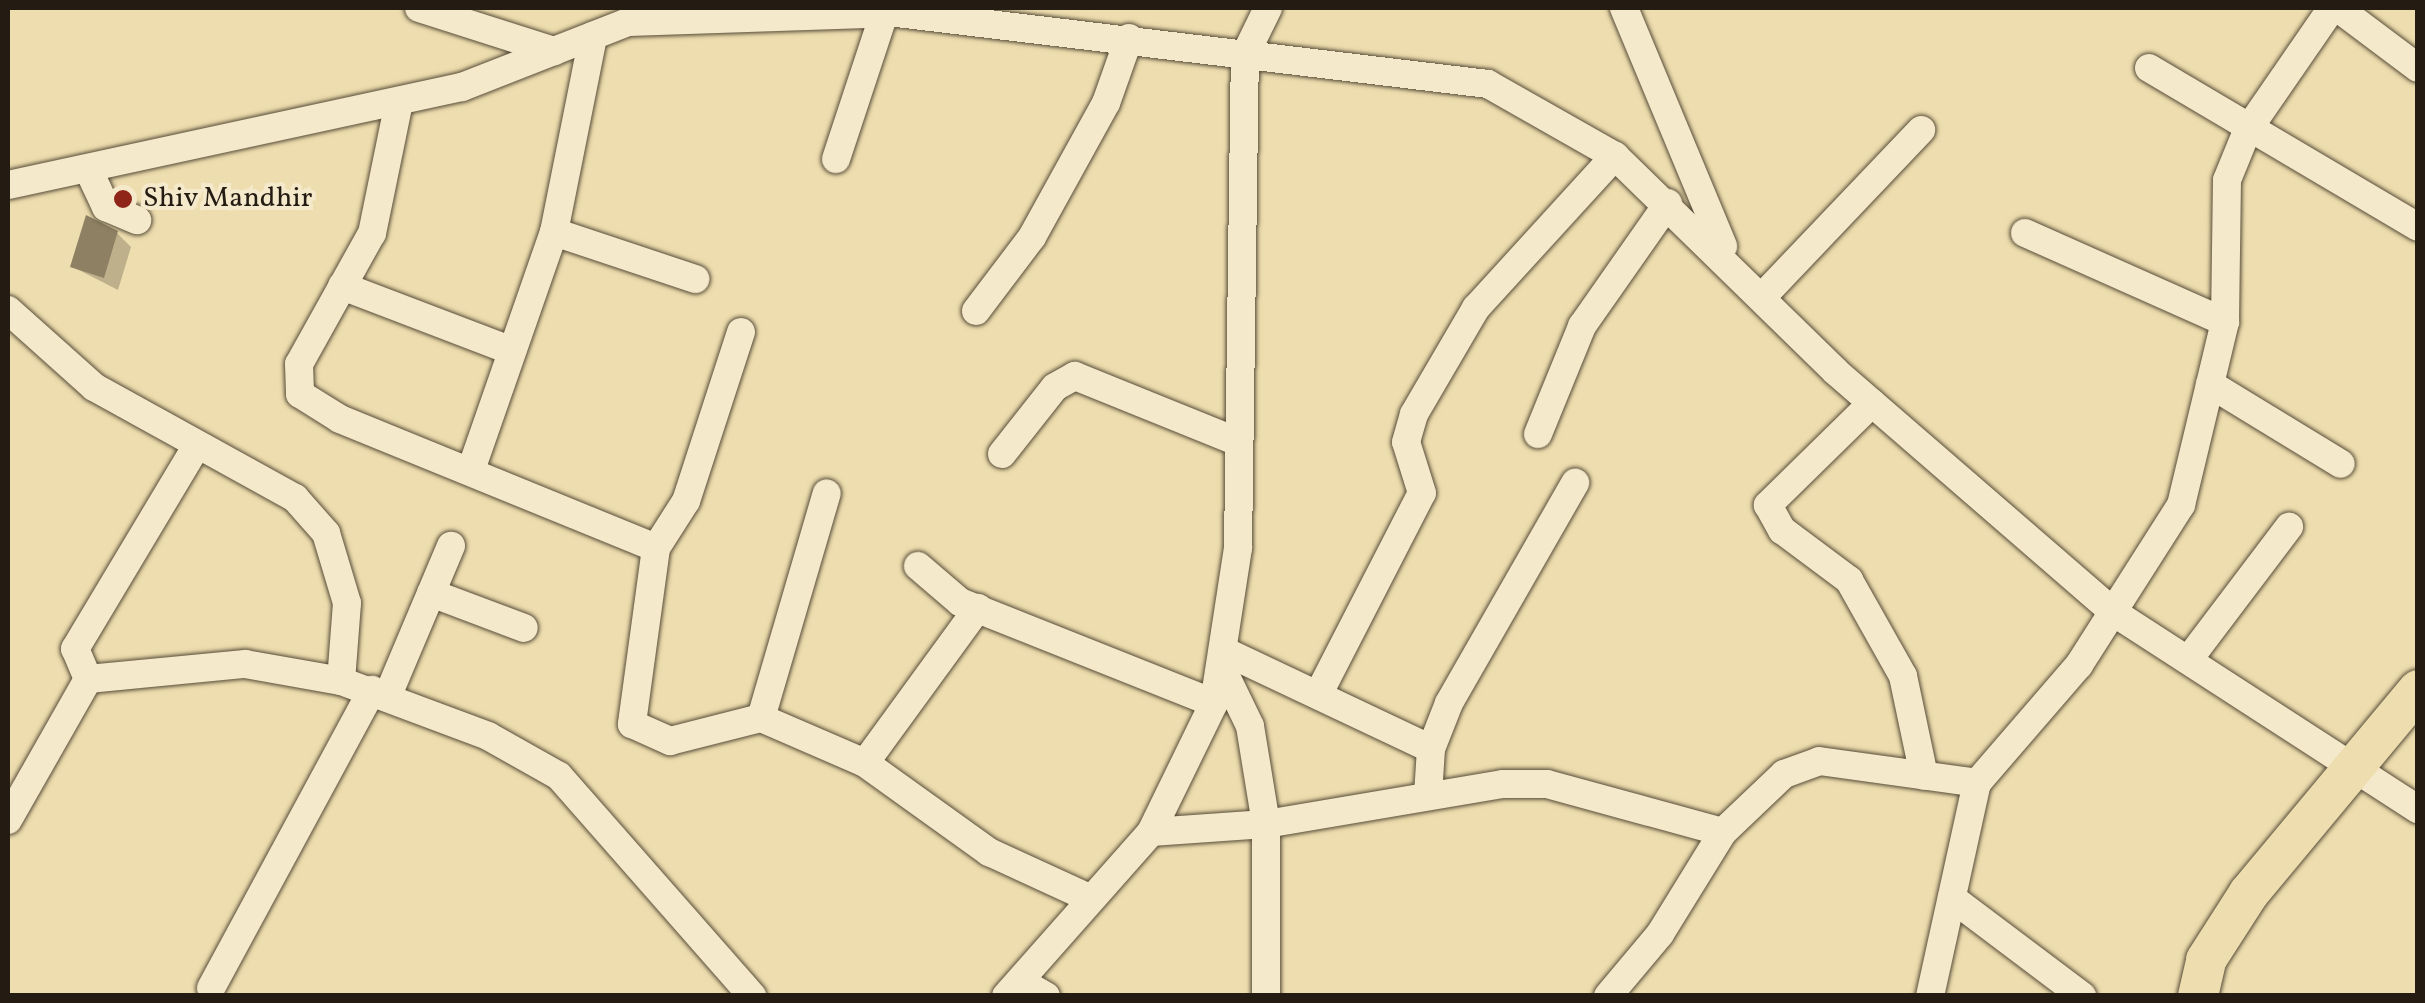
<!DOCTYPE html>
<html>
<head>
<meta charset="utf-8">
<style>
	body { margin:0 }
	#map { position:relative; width:2425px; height:1003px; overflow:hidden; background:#eeddae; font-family:Vollkorn,serif }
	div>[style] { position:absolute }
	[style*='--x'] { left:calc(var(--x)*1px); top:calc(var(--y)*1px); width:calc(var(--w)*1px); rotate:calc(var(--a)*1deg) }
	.shadow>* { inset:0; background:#0003 }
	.building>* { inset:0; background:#8d8063 }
	.roads { filter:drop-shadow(0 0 2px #564c39) drop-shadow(0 0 2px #564c39) }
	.minor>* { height:28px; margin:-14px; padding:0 14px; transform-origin:14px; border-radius:14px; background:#f4e9ca }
	.highway>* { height:40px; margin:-20px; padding:0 20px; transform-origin:20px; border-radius:20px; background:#eeddae }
	.dots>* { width:28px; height:28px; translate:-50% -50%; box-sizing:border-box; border:5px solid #f4e9ca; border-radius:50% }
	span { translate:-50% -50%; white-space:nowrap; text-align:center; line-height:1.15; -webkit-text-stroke:8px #f4e9ca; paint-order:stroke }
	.poi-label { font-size:28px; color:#241c12 }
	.left { translate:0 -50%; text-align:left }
	.frame { position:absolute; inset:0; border:10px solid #241c12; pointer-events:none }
</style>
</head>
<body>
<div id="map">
	<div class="shadow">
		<div style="clip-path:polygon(117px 233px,131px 247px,118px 290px,73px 267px)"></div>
	</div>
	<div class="building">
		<div style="clip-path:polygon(86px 215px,118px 231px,104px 278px,70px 267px)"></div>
	</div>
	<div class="roads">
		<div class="minor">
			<div style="--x:419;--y:8;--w:142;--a:17.7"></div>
			<div style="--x:1624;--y:8;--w:258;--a:67.4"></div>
			<div style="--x:2338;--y:8;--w:100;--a:36.9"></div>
			<div style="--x:2149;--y:68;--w:312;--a:30.6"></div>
			<div style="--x:399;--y:102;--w:134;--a:101.6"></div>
			<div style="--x:372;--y:233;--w:150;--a:119.1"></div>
			<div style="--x:299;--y:364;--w:30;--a:88"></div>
			<div style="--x:300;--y:394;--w:47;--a:32"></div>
			<div style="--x:340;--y:419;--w:341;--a:22.2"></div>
			<div style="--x:836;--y:159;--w:153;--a:-71.7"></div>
			<div style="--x:90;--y:173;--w:38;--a:65"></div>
			<div style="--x:106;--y:207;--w:34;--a:23"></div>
			<div style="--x:8;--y:185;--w:464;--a:-12.2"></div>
			<div style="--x:462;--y:87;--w:178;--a:-21.4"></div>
			<div style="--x:628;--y:22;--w:269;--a:-1.9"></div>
			<div style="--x:897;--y:13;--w:595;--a:6.85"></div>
			<div style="--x:1488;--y:84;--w:146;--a:29.6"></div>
			<div style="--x:1615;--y:156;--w:308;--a:44.3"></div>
			<div style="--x:1835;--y:371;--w:368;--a:40.9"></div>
			<div style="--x:2113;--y:612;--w:363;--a:32.9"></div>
			<div style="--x:554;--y:232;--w:149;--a:18.4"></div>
			<div style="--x:2025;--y:233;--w:219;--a:24"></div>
			<div style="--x:342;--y:286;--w:182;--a:20.9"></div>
			<div style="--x:1764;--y:295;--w:228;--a:-46.4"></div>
			<div style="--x:8;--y:310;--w:115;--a:41.8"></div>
			<div style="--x:94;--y:387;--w:230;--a:28.9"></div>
			<div style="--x:295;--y:498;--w:47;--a:48.5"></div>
			<div style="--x:326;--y:533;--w:73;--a:73.3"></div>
			<div style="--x:347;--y:603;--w:78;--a:94.4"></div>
			<div style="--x:976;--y:311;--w:93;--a:-52.9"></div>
			<div style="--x:1032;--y:237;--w:153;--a:-61.1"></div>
			<div style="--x:1106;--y:103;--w:69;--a:-70.5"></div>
			<div style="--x:741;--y:332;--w:178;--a:108"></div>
			<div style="--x:686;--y:501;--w:56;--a:122.6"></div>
			<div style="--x:656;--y:548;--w:178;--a:97.8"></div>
			<div style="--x:632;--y:724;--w:42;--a:24.1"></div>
			<div style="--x:670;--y:741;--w:94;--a:-14.2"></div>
			<div style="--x:761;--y:718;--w:113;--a:23.4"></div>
			<div style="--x:865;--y:763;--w:153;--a:35.7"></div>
			<div style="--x:989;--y:852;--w:110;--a:24.7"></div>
			<div style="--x:2210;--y:384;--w:153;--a:31.4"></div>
			<div style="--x:1872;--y:403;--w:146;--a:135.6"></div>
			<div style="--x:1768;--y:505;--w:29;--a:61"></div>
			<div style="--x:1782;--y:530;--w:84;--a:36.7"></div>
			<div style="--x:1849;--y:580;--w:110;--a:60.6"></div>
			<div style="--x:1903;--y:676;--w:102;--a:78.1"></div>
			<div style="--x:1538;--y:434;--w:117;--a:-67.8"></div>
			<div style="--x:1582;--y:326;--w:150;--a:-55"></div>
			<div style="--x:1002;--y:454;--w:85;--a:-51.7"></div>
			<div style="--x:1055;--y:387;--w:23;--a:-29"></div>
			<div style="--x:1075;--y:376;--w:176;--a:22"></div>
			<div style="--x:471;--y:470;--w:252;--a:-70.8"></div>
			<div style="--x:554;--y:232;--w:200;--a:-78.7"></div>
			<div style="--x:918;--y:566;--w:55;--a:40.6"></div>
			<div style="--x:960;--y:602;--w:273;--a:21.7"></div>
			<div style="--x:431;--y:593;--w:99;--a:20.6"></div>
			<div style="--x:1224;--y:651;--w:229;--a:25.3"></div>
			<div style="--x:2189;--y:659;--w:166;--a:-52.9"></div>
			<div style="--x:1222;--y:668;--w:64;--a:64.2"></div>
			<div style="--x:1250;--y:726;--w:99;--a:80.7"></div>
			<div style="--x:1266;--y:824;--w:172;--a:90"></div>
			<div style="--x:88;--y:679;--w:33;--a:-113"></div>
			<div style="--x:75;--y:649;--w:235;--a:-59.1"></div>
			<div style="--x:388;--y:695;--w:162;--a:-67.1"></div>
			<div style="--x:1318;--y:695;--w:227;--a:-62.8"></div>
			<div style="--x:1422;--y:493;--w:53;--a:-107.4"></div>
			<div style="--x:1406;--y:442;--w:29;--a:-74"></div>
			<div style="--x:1414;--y:414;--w:123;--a:-59.7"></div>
			<div style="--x:1476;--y:308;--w:206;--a:-47.6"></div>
			<div style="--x:761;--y:718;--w:234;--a:-73.7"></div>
			<div style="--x:865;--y:763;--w:192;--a:-53.9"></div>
			<div style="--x:1428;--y:795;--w:46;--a:-86.3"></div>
			<div style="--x:1431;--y:749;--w:49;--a:-68.6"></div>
			<div style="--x:1449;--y:703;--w:254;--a:-60.2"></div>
			<div style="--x:8;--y:820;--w:162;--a:-60.4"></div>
			<div style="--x:88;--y:679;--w:158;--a:-5.5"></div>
			<div style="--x:245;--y:664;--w:97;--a:10"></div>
			<div style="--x:341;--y:681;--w:157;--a:20.5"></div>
			<div style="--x:488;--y:736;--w:81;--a:29.4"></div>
			<div style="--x:559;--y:776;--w:293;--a:48.7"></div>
			<div style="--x:1151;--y:832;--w:115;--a:-4"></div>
			<div style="--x:1266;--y:824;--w:240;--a:-9.6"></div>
			<div style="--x:1503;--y:784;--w:44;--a:0"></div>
			<div style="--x:1547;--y:784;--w:182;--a:15.3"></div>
			<div style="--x:1952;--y:898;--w:163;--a:37"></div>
			<div style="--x:1020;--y:981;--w:30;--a:30"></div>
			<div style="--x:211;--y:988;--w:339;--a:-61.6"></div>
			<div style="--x:1006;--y:996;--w:219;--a:-48.5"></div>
			<div style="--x:1151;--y:832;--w:144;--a:-64"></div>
			<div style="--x:1214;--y:703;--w:157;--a:-81.2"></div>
			<div style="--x:1238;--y:548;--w:493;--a:-89.2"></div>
			<div style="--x:1245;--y:55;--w:52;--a:-63.9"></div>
			<div style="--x:1608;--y:996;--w:81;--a:-50"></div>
			<div style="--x:1660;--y:934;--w:120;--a:-58.3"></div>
			<div style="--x:1723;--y:832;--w:84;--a:-43.6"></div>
			<div style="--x:1784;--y:774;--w:37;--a:-20"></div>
			<div style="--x:1819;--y:761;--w:160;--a:7.9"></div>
			<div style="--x:1930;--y:996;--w:218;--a:-77.6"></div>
			<div style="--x:1977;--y:783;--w:156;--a:-49.2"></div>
			<div style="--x:2079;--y:665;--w:190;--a:-57.5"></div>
			<div style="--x:2181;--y:505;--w:188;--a:-76.5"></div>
			<div style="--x:2225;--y:322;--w:142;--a:-89.2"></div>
			<div style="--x:2227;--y:180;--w:53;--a:-67.8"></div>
			<div style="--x:2247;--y:131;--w:150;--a:-55.4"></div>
		</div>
		<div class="highway">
			<div style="--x:2198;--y:996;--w:37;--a:-77"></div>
			<div style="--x:2206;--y:960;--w:80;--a:-57.3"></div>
			<div style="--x:2249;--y:893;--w:264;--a:-50.2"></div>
		</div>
	</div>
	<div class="dots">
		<div style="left:123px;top:199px;background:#8f2418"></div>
	</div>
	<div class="poi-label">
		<span class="left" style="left:143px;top:199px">Shiv Mandhir</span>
	</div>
	<div class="frame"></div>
</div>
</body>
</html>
